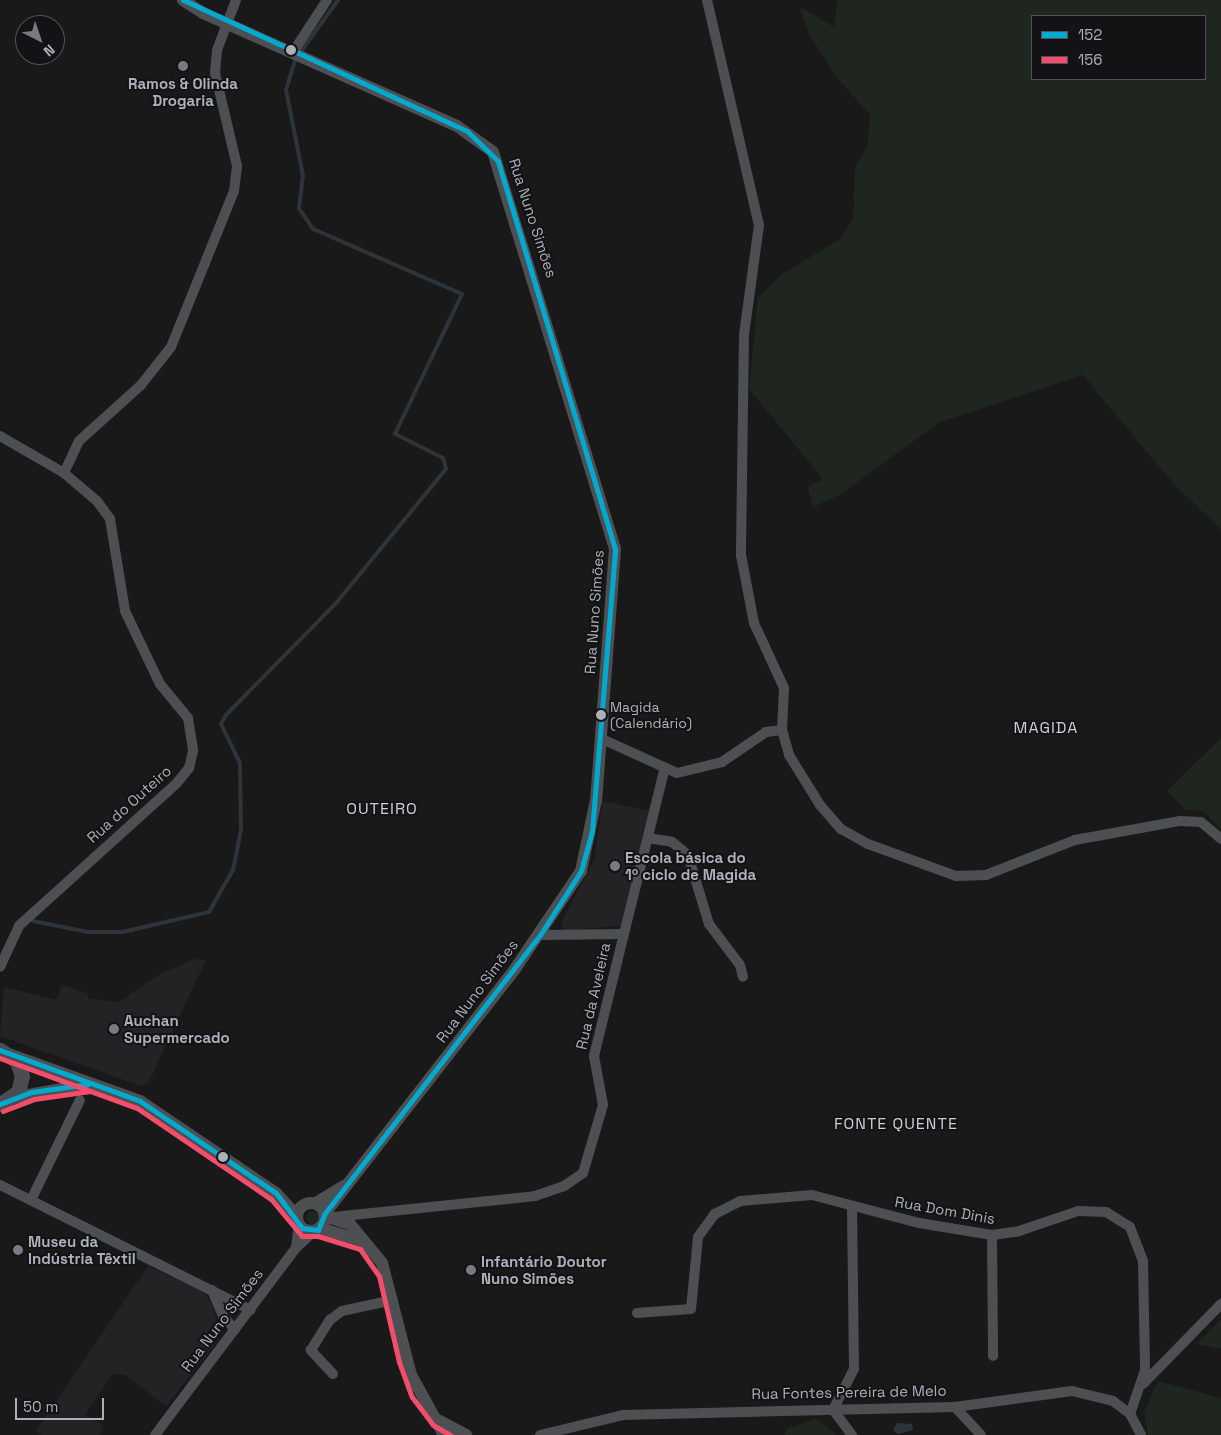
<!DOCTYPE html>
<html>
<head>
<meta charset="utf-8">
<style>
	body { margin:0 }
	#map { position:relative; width:1221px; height:1435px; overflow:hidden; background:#191919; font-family:"Space Grotesk",sans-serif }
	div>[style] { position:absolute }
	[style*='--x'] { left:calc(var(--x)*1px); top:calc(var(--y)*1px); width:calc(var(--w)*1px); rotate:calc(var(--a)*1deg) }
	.built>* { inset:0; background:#232325 }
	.green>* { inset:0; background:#1f2620 }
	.round { border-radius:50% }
	.water>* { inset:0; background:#2d353b }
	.stream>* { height:4px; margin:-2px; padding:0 2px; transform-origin:2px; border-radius:2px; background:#2d353b }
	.minor>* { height:10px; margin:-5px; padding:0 5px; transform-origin:5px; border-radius:5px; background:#4d4f52 }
	.tertiary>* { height:12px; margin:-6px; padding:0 6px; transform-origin:6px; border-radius:6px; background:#4d4f52 }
	.tertiary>.ring { margin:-6px; padding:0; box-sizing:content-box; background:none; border:12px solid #4d4f52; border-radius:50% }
	.secondary>* { height:15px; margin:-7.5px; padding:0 7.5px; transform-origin:7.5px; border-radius:7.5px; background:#4c4d50 }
	.bus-1>* { height:5px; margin:-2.5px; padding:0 2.5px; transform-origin:2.5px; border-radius:2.5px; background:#00a9ce }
	.bus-2>* { height:5px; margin:-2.5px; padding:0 2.5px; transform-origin:2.5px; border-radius:2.5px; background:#f44d6c }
	.dots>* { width:14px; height:14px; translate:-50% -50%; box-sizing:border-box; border:2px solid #131315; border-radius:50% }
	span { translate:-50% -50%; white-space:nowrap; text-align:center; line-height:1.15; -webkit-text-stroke:4px #131315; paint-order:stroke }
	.bus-label { font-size:14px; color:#abb0b9 }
	.left { translate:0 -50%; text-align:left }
	.poi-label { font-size:15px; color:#abb0b9; font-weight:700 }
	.street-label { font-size:15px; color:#abb0b9 }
	.neighbourhood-label { font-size:16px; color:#cccfd6; letter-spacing:1px }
	.legend { position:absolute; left:1031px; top:15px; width:175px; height:65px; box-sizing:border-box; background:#131315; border:1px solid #505257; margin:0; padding:6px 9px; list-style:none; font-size:15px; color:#abb0b9 }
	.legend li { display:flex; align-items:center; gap:10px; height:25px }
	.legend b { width:25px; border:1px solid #505257 }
	.north { position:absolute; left:15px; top:15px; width:50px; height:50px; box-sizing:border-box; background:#131315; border:1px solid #505257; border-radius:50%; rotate:139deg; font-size:14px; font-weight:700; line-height:20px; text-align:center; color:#abb0b9 }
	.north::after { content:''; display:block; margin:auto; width:18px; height:22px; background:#787b81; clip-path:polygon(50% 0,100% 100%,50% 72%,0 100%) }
	.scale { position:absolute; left:15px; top:1398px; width:89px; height:22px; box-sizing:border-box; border:2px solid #abb0b9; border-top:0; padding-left:6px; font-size:15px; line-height:18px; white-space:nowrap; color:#abb0b9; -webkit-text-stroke:4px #131315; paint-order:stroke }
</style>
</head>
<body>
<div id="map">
	<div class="built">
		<div style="clip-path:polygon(603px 801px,650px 811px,621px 926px,563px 930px,562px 921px,594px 860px)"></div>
		<div style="clip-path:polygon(194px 959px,206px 960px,148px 1083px,141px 1086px,0 1036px,4px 987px,56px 1000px,62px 985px,89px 994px,88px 998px,119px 1002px,160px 974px)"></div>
		<div style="clip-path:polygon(148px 1266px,204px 1292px,212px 1305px,216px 1320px,212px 1336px,216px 1343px,166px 1406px,125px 1375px,113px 1374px,85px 1414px,104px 1426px,99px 1435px,42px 1435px,36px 1431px)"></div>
	</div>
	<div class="green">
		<div style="clip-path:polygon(evenodd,837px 0,1221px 0,1221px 530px,1173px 483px,1083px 375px,940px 422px,839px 495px,813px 507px,808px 487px,823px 479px,749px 389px,758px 298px,781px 275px,840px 239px,853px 219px,855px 168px,868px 145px,870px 115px,835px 75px,808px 32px,800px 7px,834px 27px,837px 0,1205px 16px,1205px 79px,1032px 79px,1032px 16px,1205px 16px)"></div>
		<div style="clip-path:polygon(1221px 738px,1221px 829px,1203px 811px,1186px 810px,1167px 791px)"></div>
		<div class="round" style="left:306px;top:1211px;width:14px;height:14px"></div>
		<div style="clip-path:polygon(1221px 1319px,1221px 1349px,1197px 1344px)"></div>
		<div style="clip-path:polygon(1158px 1381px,1221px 1398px,1221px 1435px,1148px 1435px,1144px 1411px)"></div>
		<div style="clip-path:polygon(817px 1419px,837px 1435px,785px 1435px,786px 1429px)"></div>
	</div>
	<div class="water">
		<div style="clip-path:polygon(897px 1423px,912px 1424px,913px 1430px,898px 1434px,893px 1430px)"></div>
	</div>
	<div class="stream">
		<div style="--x:302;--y:50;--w:62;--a:-54.2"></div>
		<div style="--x:33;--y:921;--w:56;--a:11.3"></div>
		<div style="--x:88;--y:932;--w:34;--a:0"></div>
		<div style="--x:122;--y:932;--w:89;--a:-12.9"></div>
		<div style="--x:209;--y:912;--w:48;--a:-60.3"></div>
		<div style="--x:233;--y:870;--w:41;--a:-78.7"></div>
		<div style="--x:241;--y:830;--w:67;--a:-90.9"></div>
		<div style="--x:240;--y:763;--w:43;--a:-116"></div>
		<div style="--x:221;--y:724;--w:10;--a:-61"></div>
		<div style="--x:226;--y:715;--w:158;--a:-45.5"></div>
		<div style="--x:337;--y:602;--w:172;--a:-50.7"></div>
		<div style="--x:446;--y:469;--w:11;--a:-105"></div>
		<div style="--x:443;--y:458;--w:54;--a:-153.4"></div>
		<div style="--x:395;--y:434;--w:155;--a:-64.4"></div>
		<div style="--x:462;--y:294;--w:163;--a:-156.4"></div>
		<div style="--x:313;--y:229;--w:25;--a:-124"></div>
		<div style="--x:299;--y:208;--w:32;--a:-83"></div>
		<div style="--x:303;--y:176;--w:88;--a:-101.2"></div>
		<div style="--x:286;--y:90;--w:31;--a:-73"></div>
	</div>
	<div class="minor">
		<div style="--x:707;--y:0;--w:231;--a:77"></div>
		<div style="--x:759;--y:225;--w:111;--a:97.8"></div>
		<div style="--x:744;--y:335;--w:220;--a:90.8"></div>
		<div style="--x:741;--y:555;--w:69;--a:79.2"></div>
		<div style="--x:754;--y:623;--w:72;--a:65.2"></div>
		<div style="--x:784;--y:688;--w:42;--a:92.7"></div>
		<div style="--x:293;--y:52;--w:62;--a:-56.8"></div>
		<div style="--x:0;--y:436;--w:74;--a:30"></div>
		<div style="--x:64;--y:473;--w:43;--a:40.3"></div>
		<div style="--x:97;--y:501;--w:22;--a:54"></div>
		<div style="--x:110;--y:519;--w:93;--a:80.7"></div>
		<div style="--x:125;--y:611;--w:81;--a:64.4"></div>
		<div style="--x:160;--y:684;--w:44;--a:50.5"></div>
		<div style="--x:188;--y:718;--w:33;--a:81"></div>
		<div style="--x:193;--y:751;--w:17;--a:103"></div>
		<div style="--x:189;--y:768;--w:19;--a:129"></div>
		<div style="--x:177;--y:783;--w:213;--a:137.9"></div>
		<div style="--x:19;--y:926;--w:45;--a:114.9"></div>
		<div style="--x:64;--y:473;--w:35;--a:-65"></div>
		<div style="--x:79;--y:441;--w:84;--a:-42.1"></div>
		<div style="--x:141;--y:385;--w:48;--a:-51.7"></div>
		<div style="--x:171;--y:347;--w:168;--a:-68"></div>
		<div style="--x:234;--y:191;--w:25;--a:-83"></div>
		<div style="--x:237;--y:166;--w:96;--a:-103.3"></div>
		<div style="--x:215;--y:73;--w:23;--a:-85"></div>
		<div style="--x:217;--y:50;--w:53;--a:-69.2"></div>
		<div style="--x:602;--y:739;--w:82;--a:24.4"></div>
		<div style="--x:677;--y:773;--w:46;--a:-13.7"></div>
		<div style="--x:722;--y:762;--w:53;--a:-34.3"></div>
		<div style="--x:766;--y:732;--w:16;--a:-7"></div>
		<div style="--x:782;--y:730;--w:26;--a:74"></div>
		<div style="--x:789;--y:755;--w:59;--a:58.2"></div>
		<div style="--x:820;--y:805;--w:32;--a:49"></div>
		<div style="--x:841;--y:829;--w:31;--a:29"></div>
		<div style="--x:868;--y:844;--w:94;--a:20"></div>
		<div style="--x:956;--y:876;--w:30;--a:-2"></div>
		<div style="--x:986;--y:875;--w:96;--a:-21.5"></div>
		<div style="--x:1075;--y:840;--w:107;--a:-10.3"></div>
		<div style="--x:1180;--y:821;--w:21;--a:3"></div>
		<div style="--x:1201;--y:822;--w:26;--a:40"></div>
		<div style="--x:648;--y:838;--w:24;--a:9"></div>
		<div style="--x:672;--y:842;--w:21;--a:39"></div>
		<div style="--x:688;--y:855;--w:72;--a:73.1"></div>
		<div style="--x:709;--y:924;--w:51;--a:52.9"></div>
		<div style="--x:740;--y:965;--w:12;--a:76"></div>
		<div style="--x:540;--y:935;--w:83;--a:-0.7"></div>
		<div style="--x:0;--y:1185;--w:280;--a:26.5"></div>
		<div style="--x:31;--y:1200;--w:111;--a:-63.9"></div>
		<div style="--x:333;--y:1217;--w:203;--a:-5.9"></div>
		<div style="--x:535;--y:1196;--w:31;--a:-19"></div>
		<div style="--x:564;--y:1186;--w:23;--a:-34"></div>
		<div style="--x:583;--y:1173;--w:71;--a:-73.6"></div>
		<div style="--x:603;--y:1105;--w:50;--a:-100.4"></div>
		<div style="--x:594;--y:1056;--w:294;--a:-76.2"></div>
		<div style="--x:992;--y:1235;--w:121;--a:89.5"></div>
		<div style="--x:296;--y:1248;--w:23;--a:-83"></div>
		<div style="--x:212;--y:1290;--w:28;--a:67"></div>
		<div style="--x:223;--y:1316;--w:18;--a:49"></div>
		<div style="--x:637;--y:1313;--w:54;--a:-4.2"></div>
		<div style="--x:691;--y:1309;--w:72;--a:-84.4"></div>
		<div style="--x:698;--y:1237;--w:29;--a:-54"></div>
		<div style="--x:715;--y:1214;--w:28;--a:-27"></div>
		<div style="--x:740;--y:1201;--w:72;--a:-4.8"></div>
		<div style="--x:812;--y:1195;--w:111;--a:14.7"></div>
		<div style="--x:919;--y:1223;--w:74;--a:9.3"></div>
		<div style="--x:992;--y:1235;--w:27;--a:-8"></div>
		<div style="--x:1019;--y:1231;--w:62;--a:-18.7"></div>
		<div style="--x:1078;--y:1211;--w:28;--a:2"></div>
		<div style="--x:1106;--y:1212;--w:28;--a:32"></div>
		<div style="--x:1130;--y:1227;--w:36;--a:69"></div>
		<div style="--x:1143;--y:1261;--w:109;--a:88.9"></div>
		<div style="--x:1145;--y:1370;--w:46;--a:108.8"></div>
		<div style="--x:333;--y:1374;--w:33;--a:-133"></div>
		<div style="--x:311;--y:1350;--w:36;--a:-58"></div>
		<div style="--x:330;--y:1320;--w:15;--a:-37"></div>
		<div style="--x:342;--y:1311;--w:52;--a:-12.2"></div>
		<div style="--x:1143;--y:1384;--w:112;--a:-45.7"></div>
		<div style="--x:955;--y:1407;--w:38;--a:47"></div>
		<div style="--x:155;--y:1435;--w:234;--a:-53"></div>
		<div style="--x:296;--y:1248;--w:25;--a:-43"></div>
		<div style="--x:540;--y:1435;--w:85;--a:-13.5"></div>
		<div style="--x:623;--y:1415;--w:332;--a:-1.4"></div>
		<div style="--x:955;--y:1407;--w:118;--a:-7.8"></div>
		<div style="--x:1072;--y:1391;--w:42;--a:13.7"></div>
		<div style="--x:1113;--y:1401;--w:21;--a:37"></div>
		<div style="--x:1130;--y:1414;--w:24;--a:62"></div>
		<div style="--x:852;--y:1435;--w:31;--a:-127"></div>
		<div style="--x:833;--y:1410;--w:46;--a:-62.9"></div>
		<div style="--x:854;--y:1369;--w:163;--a:-90.7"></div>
	</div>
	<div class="tertiary">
		<div style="--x:183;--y:0;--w:24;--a:33"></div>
		<div style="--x:203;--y:13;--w:278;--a:24"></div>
		<div style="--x:457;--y:126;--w:44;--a:35.8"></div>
		<div style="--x:493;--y:152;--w:415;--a:72.9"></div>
		<div style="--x:615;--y:549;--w:252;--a:94.3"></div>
		<div style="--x:596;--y:800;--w:73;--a:101.9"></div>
		<div style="--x:581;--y:871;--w:118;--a:124"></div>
		<div style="--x:515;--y:969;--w:309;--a:127.9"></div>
		<div style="--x:11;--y:1055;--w:137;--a:19.6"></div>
		<div style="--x:140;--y:1101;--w:164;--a:34.1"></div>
		<div style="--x:276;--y:1193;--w:31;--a:48"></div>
		<div style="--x:12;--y:1098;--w:77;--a:-10.4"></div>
		<div class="ring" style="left:297px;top:1203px;width:16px;height:16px"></div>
		<div style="--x:316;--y:1203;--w:33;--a:-31"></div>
		<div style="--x:325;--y:1216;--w:26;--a:18"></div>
		<div style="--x:350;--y:1224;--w:50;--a:50.6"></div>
		<div style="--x:382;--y:1263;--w:116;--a:75.5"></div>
		<div style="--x:411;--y:1375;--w:68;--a:61.2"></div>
		<div style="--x:319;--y:1228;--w:46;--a:16.5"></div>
		<div style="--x:438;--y:1420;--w:32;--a:28"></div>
	</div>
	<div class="secondary">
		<div style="--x:0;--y:1050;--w:20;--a:33"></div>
		<div style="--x:17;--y:1061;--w:16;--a:72"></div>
		<div style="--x:22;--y:1076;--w:16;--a:104"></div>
		<div style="--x:18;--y:1092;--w:22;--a:146"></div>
	</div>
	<div class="bus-1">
		<div style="--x:0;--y:1050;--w:149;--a:20"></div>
		<div style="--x:140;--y:1101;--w:164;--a:34.1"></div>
		<div style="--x:276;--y:1193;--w:44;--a:53.4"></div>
		<div style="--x:302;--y:1228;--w:16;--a:7"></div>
		<div style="--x:318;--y:1230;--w:18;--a:-68"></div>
		<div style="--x:325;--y:1213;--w:351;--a:-52.3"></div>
		<div style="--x:540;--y:935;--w:76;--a:-57.4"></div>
		<div style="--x:581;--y:871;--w:41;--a:-74.6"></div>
		<div style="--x:592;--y:831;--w:283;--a:-85.3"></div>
		<div style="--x:615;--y:549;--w:405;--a:-106.8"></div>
		<div style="--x:498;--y:161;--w:43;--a:-135.9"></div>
		<div style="--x:467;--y:131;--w:313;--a:-155.2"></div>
		<div style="--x:0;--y:1104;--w:34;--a:-21"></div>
		<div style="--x:32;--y:1092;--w:57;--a:-8.1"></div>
	</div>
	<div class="bus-2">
		<div style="--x:0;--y:1058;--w:146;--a:20.1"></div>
		<div style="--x:137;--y:1108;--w:162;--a:34.2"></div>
		<div style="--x:271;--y:1199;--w:48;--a:50"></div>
		<div style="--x:302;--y:1236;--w:16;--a:0"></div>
		<div style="--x:318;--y:1236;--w:44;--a:17.2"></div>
		<div style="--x:360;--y:1249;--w:33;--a:55"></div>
		<div style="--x:379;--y:1276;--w:88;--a:76.9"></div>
		<div style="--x:399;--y:1362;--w:37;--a:70"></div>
		<div style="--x:412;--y:1397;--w:35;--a:53"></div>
		<div style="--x:433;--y:1425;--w:20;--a:30"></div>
		<div style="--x:3;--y:1111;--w:33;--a:-21"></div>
		<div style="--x:34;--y:1099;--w:57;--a:-8.1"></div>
	</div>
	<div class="dots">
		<div style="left:291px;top:50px;background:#abb0b9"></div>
		<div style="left:183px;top:66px;background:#787b81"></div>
		<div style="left:601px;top:715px;background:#abb0b9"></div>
		<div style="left:615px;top:866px;background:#787b81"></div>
		<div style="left:114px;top:1029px;background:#787b81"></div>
		<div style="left:223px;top:1157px;background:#abb0b9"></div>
		<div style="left:18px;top:1250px;background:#787b81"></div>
		<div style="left:471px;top:1270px;background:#787b81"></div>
	</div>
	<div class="bus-label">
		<span class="left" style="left:610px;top:715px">Magida<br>(Calendário)</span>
	</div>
	<div class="poi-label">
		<span style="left:183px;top:92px">Ramos &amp; Olinda<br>Drogaria</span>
		<span class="left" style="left:625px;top:866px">Escola básica do<br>1º ciclo de Magida</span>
		<span class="left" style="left:124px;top:1029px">Auchan<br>Supermercado</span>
		<span class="left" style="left:28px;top:1250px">Museu da<br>Indústria Têxtil</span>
		<span class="left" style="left:481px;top:1270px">Infantário Doutor<br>Nuno Simões</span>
	</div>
	<div class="street-label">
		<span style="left:533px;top:218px;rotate:72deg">Rua Nuno Simões</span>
		<span style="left:594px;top:612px;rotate:-86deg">Rua Nuno Simões</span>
		<span style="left:129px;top:804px;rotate:-42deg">Rua do Outeiro</span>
		<span style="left:477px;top:991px;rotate:-53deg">Rua Nuno Simões</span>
		<span style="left:593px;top:996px;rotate:-77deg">Rua da Aveleira</span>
		<span style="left:945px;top:1210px;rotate:10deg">Rua Dom Dinis</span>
		<span style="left:222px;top:1320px;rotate:-53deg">Rua Nuno Simões</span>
		<span style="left:849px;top:1392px;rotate:-1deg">Rua Fontes Pereira de Melo</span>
	</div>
	<div class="neighbourhood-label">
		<span style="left:1046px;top:728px">MAGIDA</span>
		<span style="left:382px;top:809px">OUTEIRO</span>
		<span style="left:896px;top:1124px">FONTE QUENTE</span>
	</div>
	<ul class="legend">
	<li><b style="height:6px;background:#00a9ce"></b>152</li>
	<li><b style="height:6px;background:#f44d6c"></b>156</li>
	</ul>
	<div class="north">N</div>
	<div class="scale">50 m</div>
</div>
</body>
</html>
